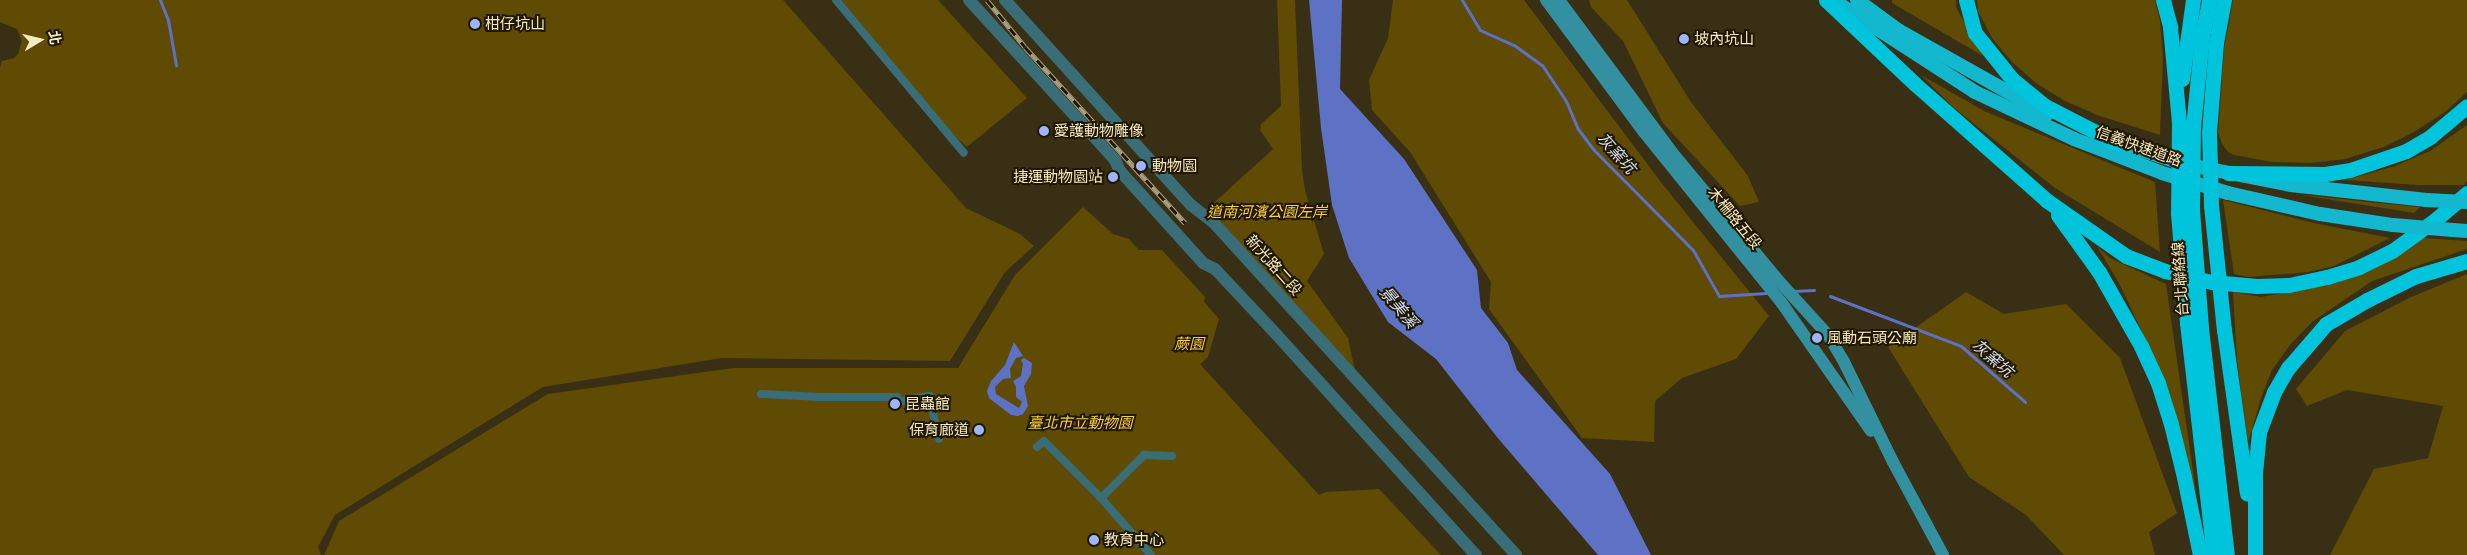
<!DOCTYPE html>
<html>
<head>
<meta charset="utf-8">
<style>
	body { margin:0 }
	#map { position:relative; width:2467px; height:555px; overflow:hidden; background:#382f14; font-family:"Playfair Display","Noto Sans TC",serif }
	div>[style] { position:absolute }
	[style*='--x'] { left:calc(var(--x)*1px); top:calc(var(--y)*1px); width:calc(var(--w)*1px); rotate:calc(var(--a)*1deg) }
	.green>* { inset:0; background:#5f4b03 }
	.water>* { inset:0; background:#5d72c5 }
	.stream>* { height:3px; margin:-1.5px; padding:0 1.5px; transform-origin:1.5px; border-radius:1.5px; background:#5d72c5 }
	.pedestrian>* { height:8px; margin:-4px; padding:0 4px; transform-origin:4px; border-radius:4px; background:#396e78 }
	.tertiary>* { height:12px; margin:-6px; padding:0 6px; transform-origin:6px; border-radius:6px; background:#396e78 }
	.secondary>* { height:12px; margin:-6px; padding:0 6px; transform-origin:6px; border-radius:6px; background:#3390a1 }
	.trunk>* { height:14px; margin:-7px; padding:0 7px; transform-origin:7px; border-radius:7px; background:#13b7ce }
	.motorway>* { height:15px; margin:-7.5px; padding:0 7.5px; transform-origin:7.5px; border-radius:7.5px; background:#00c3dc }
	.rail>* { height:5px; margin-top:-2.5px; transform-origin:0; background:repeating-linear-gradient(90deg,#1f1700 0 9px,#ab9f7d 0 18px); box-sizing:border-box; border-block:1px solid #ab9f7d }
	.trunk-bridge>* { height:14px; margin:-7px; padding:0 7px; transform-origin:7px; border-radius:7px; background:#13b7ce }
	.motorway-bridge>* { height:15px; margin:-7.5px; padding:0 7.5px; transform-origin:7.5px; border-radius:7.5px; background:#00c3dc }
	.dots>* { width:14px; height:14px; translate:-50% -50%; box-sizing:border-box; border:2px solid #1f1700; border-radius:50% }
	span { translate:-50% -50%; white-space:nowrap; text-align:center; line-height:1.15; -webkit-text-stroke:4px #1f1700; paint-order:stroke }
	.poi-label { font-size:15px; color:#f7e9c1 }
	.left { translate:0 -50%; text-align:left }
	.right { translate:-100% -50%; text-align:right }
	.street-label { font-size:15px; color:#f7e9c1 }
	.park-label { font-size:15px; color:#fcd03f; font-style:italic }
	.water-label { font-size:16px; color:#d8e0f6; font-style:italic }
	.north { position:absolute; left:15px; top:15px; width:50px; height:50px; -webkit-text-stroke:4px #1f1700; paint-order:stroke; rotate:81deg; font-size:14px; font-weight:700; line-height:20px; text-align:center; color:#f7e9c1 }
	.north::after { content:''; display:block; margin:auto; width:18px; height:22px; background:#f7e9c1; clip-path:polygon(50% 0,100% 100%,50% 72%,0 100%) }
</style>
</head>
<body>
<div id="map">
	<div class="green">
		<div style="clip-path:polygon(0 0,783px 0,966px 208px,1020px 234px,1034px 246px,1005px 272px,950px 361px,722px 358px,543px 387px,335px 515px,318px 547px,321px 555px,0 555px,0 68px,2px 61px,14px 58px,18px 54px,22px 41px,17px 29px,0 22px)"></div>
		<div style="clip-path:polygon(841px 0,938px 0,1027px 98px,967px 147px,953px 135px)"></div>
		<div style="clip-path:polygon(1277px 0,1295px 0,1302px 170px,1305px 190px,1324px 254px,1307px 281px,1348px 338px,1355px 371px,1207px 209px,1273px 149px,1260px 130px,1261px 124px,1281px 106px)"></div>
		<div style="clip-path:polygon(1393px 0,1524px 0,1664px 186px,1769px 316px,1736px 359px,1682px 378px,1655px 401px,1654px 442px,1582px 438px,1489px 309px,1491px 282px,1410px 152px,1372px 110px,1369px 80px,1388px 38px)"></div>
		<div style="clip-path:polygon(1589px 0,1627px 0,1691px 102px,1748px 176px,1759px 202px,1740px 206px,1663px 123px,1623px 41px,1591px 7px)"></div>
		<div style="clip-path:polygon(1892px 0,1956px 0,1956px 7px,1983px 56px,1892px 3px)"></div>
		<div style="clip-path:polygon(1977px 0,2155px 0,2160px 21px,2163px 58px,2160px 135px,2097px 115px,2063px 100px,2036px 83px,2012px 62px,1992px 38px,1978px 11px)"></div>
		<div style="clip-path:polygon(2233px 0,2467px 0,2467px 92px,2445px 112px,2414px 132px,2384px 147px,2345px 159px,2310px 163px,2272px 162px,2234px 155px,2228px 152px,2222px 144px,2218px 133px,2224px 49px)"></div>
		<div style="clip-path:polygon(1921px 75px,1984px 111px,2155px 182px,2160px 252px,2055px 188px,1954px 108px)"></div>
		<div style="clip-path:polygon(2467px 125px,2467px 181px,2464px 185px,2417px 185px,2346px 180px,2395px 166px,2430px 151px)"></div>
		<div style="clip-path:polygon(2295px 194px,2369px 202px,2420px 207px,2414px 213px)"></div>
		<div style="clip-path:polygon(2223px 200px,2314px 223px,2390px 238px,2334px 266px,2309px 272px,2248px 277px,2234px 274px)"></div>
		<div style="clip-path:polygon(1083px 207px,1113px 234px,1129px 239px,1139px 250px,1162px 250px,1205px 297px,1204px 302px,1219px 319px,1208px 357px,1200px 364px,1319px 495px,1326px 492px,1379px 489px,1441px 555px,324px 555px,339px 521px,548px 394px,733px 368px,958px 368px,1015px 275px)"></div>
		<div style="clip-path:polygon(2423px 238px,2467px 241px,2467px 249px,2372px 281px,2312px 322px,2290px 345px,2272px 370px,2261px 398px,2248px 443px,2237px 361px,2233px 292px,2261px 297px,2332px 284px,2368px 271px)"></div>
		<div style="clip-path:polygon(2097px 246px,2110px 258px,2166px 284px,2197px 499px,2165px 381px,2120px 285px)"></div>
		<div style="clip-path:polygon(2467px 274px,2467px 555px,2330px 555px,2374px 469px,2428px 458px,2443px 406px,2347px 390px,2307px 406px,2296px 389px,2345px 331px,2409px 298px)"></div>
		<div style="clip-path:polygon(1966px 292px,2004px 314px,2066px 304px,2120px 358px,2177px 513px,2149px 532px,2155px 555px,2064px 555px,2026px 515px,1969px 477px,1888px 347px)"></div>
	</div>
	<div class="water">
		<div style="clip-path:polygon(1309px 0,1342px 0,1340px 89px,1404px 159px,1477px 270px,1481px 308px,1508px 343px,1517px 370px,1610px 474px,1651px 555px,1598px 555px,1497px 437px,1436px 359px,1388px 322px,1349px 258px,1332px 205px,1321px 128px)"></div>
		<div style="clip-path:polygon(1014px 342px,1023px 356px,1016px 358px,1010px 369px,1011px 378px,1003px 379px,995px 387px,996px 394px,1019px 408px,1022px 402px,1016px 397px,1016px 387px,1013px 381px,1021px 376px,1023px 364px,1021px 360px,1024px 358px,1032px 363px,1031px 374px,1024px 386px,1028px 406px,1023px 414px,1018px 416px,1011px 415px,989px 398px,987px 391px,991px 381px,1005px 365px)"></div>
	</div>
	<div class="stream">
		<div style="--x:160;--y:0;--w:22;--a:68"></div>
		<div style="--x:168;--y:20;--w:46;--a:79.9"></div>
		<div style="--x:1462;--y:0;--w:35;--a:59"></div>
		<div style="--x:1480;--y:30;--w:37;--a:24"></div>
		<div style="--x:1514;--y:45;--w:34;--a:36"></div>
		<div style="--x:1542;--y:65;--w:43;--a:56.3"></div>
		<div style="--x:1566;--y:101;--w:30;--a:67"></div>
		<div style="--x:1578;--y:129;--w:26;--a:53"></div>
		<div style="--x:1594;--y:150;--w:141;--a:45.3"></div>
		<div style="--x:1693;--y:250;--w:53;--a:60.5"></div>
		<div style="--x:1719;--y:296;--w:47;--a:-3.7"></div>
		<div style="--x:1793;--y:291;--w:21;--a:-3"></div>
		<div style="--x:1830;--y:296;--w:140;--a:20.9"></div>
		<div style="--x:1961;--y:346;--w:85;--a:41.2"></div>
	</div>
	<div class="pedestrian">
		<div style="--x:836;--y:0;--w:199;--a:50.1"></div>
		<div style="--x:761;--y:394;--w:59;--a:2.9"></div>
		<div style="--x:820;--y:397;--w:77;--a:0"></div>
		<div style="--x:897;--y:397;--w:5;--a:90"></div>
		<div style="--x:897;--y:402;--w:33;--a:-11"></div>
		<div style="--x:929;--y:396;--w:44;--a:76.9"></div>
		<div style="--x:1037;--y:447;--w:9;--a:-41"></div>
		<div style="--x:1044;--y:441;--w:81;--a:45"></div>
		<div style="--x:1101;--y:498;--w:76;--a:48.7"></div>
		<div style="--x:1101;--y:498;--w:61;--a:-45"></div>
		<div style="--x:1144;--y:455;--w:28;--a:2"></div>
	</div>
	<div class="tertiary">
		<div style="--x:969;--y:0;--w:217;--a:47.6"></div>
		<div style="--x:1115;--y:160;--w:12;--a:66"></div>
		<div style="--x:1120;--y:171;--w:124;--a:47.9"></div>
		<div style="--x:1203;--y:263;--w:13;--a:27"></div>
		<div style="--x:1215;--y:269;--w:89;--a:46.8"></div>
		<div style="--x:1276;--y:334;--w:298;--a:47.9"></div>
		<div style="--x:1005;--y:0;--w:277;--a:47.8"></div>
		<div style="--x:1191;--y:205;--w:29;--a:38"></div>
		<div style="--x:1214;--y:223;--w:449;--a:47.7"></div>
	</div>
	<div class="secondary">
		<div style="--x:1546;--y:0;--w:163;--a:53.5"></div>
		<div style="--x:1643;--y:131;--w:220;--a:51.1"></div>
		<div style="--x:1781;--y:302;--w:157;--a:55.1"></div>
		<div style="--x:1559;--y:0;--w:188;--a:53.4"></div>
		<div style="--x:1671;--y:151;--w:168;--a:50.3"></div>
		<div style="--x:1778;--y:280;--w:74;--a:47.7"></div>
		<div style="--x:1828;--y:335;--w:31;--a:59"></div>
		<div style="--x:1844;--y:362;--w:111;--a:63.9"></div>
		<div style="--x:1893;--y:462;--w:106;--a:61.7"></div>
	</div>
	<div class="trunk">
		<div style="--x:1833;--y:0;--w:169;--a:32.9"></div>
		<div style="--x:1975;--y:92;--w:110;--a:25.4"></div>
		<div style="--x:2074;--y:139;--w:94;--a:21.1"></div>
		<div style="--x:2162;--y:173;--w:69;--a:16.9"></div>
		<div style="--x:2228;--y:193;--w:94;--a:12.9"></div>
		<div style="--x:2320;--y:214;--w:74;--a:8.6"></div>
		<div style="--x:1857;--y:0;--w:51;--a:36.2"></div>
		<div style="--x:1898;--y:30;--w:171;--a:29.4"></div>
		<div style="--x:2108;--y:139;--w:80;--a:18.2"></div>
		<div style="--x:2184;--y:164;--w:109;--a:11.1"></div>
		<div style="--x:2291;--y:185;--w:136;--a:6.3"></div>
		<div style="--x:2453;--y:230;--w:14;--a:4"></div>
	</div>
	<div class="motorway">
		<div style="--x:1826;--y:0;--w:122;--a:43.3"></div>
		<div style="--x:1915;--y:84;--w:175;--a:41.5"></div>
		<div style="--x:2046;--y:200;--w:98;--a:35"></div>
		<div style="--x:2126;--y:256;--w:42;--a:21"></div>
		<div style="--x:2165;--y:271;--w:48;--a:13.2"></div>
		<div style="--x:2212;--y:282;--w:45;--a:5.1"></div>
		<div style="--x:2257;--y:286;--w:32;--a:-2"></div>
		<div style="--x:2289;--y:285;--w:39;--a:-12"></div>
		<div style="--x:2327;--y:277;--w:34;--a:-17"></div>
		<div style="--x:2359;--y:267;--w:37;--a:-26"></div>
		<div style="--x:2392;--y:251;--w:53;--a:-35.8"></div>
		<div style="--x:2435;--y:220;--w:42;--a:-40.2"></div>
		<div style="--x:1966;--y:0;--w:34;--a:75"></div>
		<div style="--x:1975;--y:33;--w:59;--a:51.2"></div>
		<div style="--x:2012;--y:79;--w:43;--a:39.3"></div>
		<div style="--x:2045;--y:106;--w:83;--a:27.2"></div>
		<div style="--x:2163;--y:0;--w:28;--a:75"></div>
		<div style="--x:2170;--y:27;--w:96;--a:84.6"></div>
		<div style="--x:2182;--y:79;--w:80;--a:-82.1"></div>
		<div style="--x:2193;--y:127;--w:90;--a:-84.3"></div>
		<div style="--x:2202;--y:37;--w:38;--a:-79"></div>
		<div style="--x:2209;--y:132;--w:89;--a:-85.5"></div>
		<div style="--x:2216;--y:43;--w:44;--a:-79.5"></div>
		<div style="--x:2228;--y:173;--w:97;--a:0.6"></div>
		<div style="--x:2325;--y:174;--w:25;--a:-9"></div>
		<div style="--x:2350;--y:170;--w:59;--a:-18.7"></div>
		<div style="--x:2406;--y:151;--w:28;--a:-30"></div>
		<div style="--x:2430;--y:137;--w:48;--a:-40"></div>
		<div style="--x:2058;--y:215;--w:70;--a:54.3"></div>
		<div style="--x:2099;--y:272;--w:85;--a:60.4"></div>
		<div style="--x:2141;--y:346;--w:41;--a:65.3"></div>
		<div style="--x:2158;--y:383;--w:43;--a:72.4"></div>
		<div style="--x:2171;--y:424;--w:55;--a:76.2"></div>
		<div style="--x:2184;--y:477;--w:80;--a:78.4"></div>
		<div style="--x:2187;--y:323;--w:234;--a:83.4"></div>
		<div style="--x:2201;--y:328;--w:228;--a:83.5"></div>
		<div style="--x:2224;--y:330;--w:165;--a:82"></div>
		<div style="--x:2255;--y:555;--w:82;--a:-90"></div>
		<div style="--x:2255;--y:473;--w:41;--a:-84.4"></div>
		<div style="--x:2259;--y:432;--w:43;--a:-69.4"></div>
		<div style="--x:2274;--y:392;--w:28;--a:-60"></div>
		<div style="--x:2288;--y:368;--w:58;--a:-49.2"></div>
		<div style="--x:2326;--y:324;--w:48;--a:-30.3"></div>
		<div style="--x:2367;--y:300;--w:55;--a:-26.1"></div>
		<div style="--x:2416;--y:276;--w:53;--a:-16.4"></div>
	</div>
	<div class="rail">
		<div style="--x:987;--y:0;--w:60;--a:51"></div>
		<div style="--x:1025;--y:47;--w:238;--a:47.7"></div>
	</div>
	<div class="trunk-bridge">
		<div style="--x:2426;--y:200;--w:41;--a:2.8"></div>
		<div style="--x:2393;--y:225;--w:60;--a:4.8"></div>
	</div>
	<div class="motorway-bridge">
		<div style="--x:2179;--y:123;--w:90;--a:90.6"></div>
		<div style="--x:2178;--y:213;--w:110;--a:85.3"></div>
		<div style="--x:2193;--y:127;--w:83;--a:90.7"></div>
		<div style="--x:2192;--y:210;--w:118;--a:85.6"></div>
		<div style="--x:2209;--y:132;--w:73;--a:88.4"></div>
		<div style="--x:2211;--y:205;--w:126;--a:84.1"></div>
	</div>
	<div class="dots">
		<div style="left:475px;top:24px;background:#9eb4fd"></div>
		<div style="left:1684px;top:39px;background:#9eb4fd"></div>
		<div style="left:1044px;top:131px;background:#9eb4fd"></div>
		<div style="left:1141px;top:166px;background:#9eb4fd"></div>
		<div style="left:1113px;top:177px;background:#9eb4fd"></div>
		<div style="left:1817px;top:338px;background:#9eb4fd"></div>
		<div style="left:895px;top:404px;background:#9eb4fd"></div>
		<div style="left:979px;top:430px;background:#9eb4fd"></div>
		<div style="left:1094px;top:540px;background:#9eb4fd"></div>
	</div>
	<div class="poi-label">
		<span class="left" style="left:485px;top:24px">柑仔坑山</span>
		<span class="left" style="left:1694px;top:39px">坡內坑山</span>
		<span class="left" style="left:1054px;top:131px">愛護動物雕像</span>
		<span class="left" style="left:1152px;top:166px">動物園</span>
		<span class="right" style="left:1103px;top:177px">捷運動物園站</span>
		<span class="left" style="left:1827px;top:338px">風動石頭公廟</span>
		<span class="left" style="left:905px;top:404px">昆蟲館</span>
		<span class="right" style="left:969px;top:430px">保育廊道</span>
		<span class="left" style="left:1104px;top:540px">教育中心</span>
	</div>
	<div class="street-label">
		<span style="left:2139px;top:146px;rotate:20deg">信義快速道路</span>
		<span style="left:1735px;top:218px;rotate:51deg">木柵路五段</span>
		<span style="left:1274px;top:265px;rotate:48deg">新光路二段</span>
		<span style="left:2180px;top:279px;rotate:-94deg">台北聯絡線</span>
	</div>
	<div class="park-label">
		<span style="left:1267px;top:212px">道南河濱公園左岸</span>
		<span style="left:1189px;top:344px">蕨園</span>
		<span style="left:1080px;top:423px">臺北市立動物園</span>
	</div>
	<div class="water-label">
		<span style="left:1617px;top:153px;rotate:48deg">灰窯坑</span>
		<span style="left:1399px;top:307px;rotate:50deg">景美溪</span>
		<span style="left:1993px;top:358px;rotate:41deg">灰窯坑</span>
	</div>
	<div class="north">北</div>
</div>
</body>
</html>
